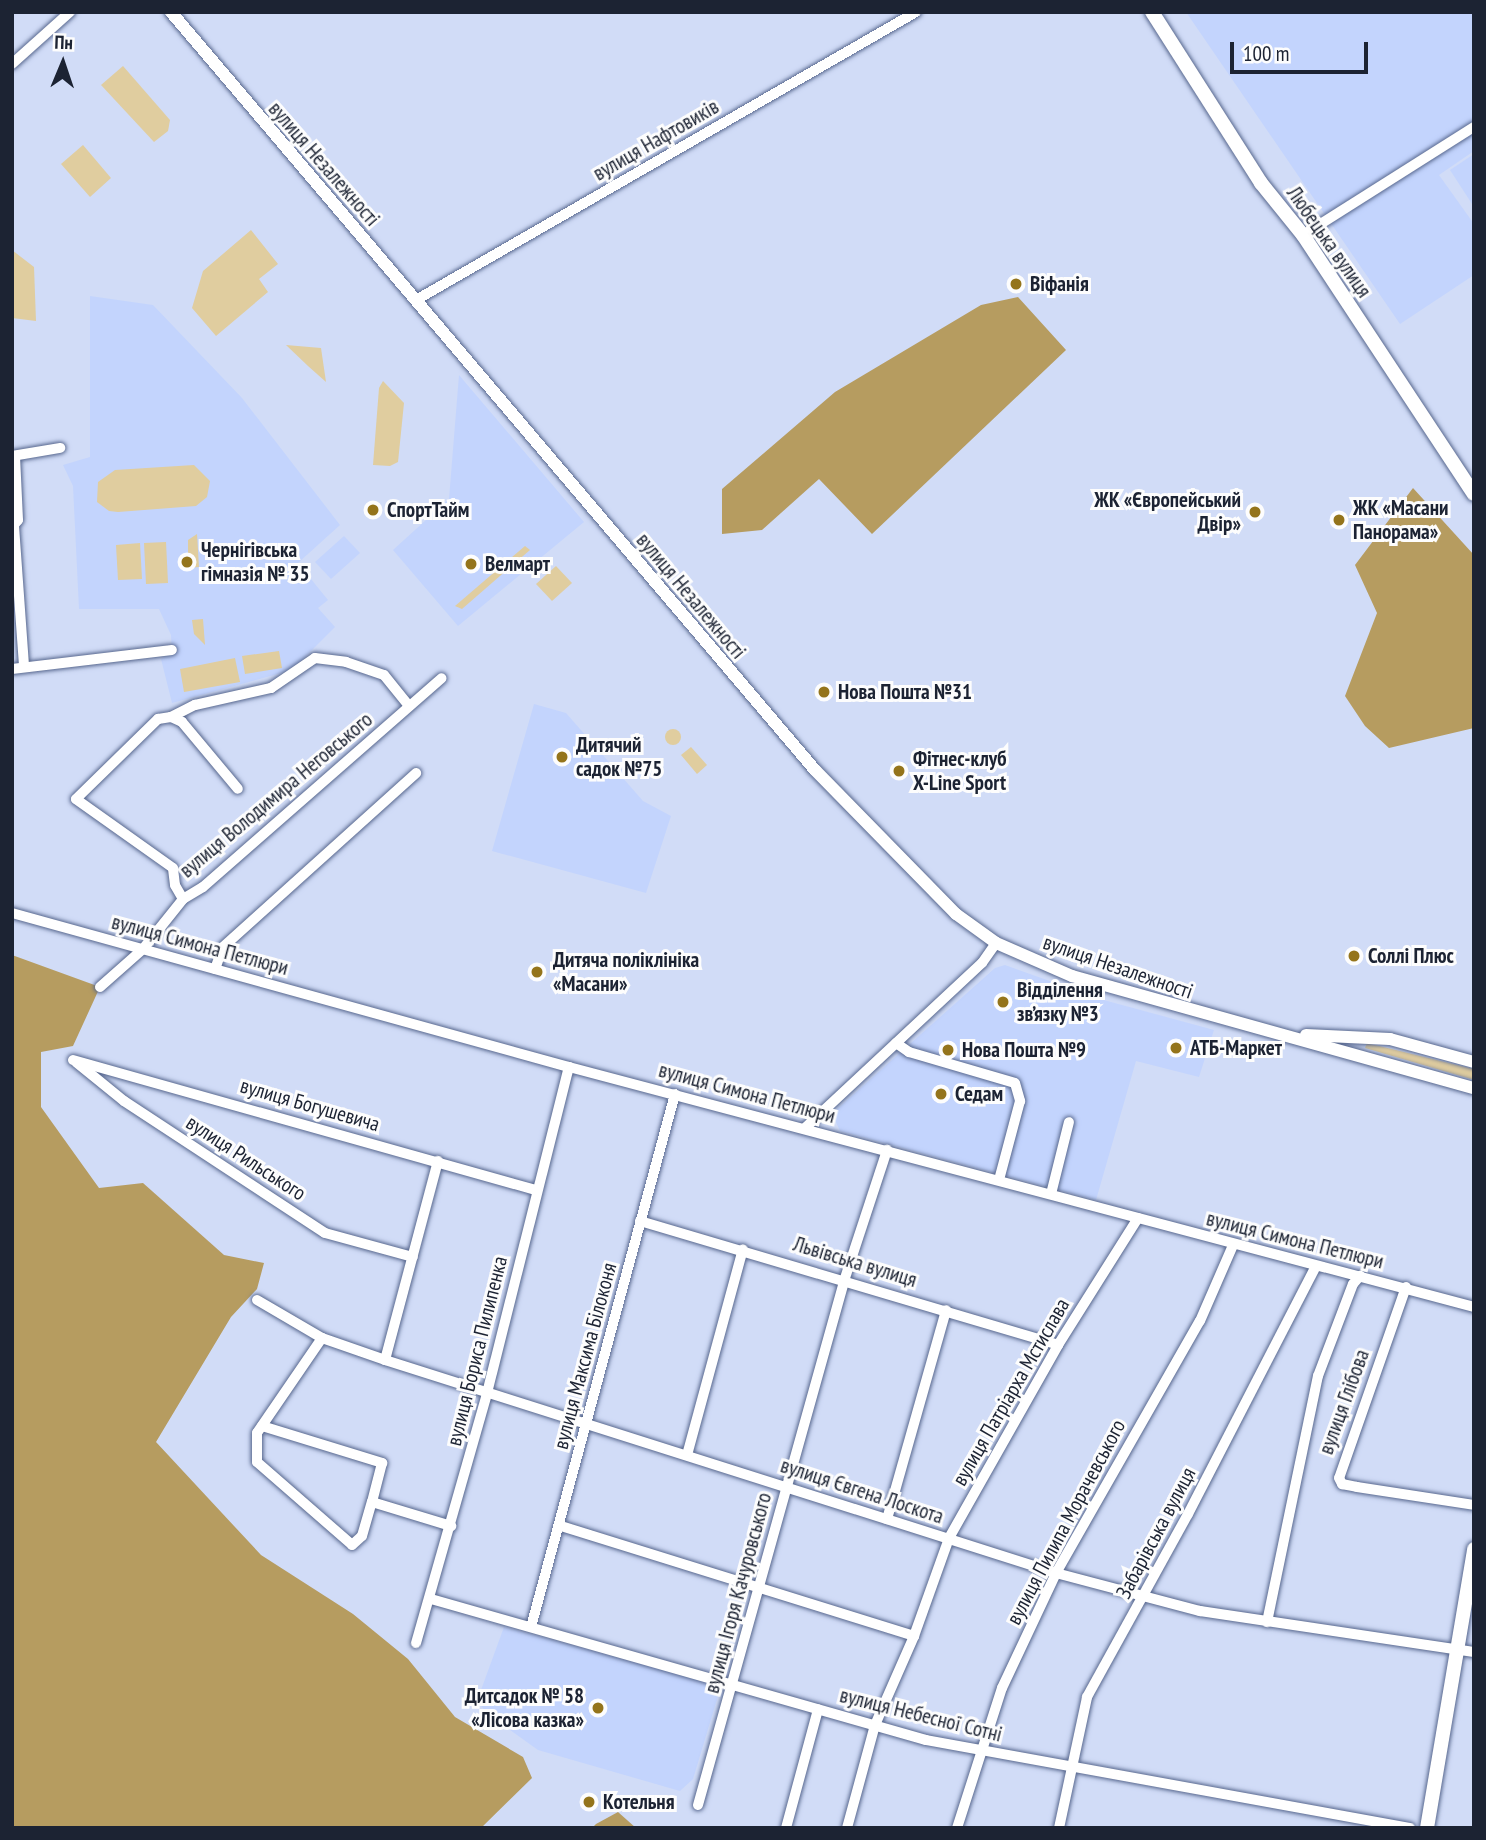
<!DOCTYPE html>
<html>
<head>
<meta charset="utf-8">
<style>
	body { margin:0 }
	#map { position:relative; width:1486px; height:1840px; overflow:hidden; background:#d1dcf7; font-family:"PT Sans Narrow",sans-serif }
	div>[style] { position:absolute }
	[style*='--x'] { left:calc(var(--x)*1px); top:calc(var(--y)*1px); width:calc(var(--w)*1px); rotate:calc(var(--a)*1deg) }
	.built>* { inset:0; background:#c3d4fd }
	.green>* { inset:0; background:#e0cd9f }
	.round { border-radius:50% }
	.forest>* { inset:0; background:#b69c60 }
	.roads { filter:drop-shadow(0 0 2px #57678e) drop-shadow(0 0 2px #57678e) }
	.minor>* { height:10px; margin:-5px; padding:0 5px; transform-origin:5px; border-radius:5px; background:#fff }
	.tertiary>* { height:12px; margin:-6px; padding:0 6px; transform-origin:6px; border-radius:6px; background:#fff }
	.secondary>* { height:14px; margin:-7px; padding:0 7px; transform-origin:7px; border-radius:7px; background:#fff }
	.dots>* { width:19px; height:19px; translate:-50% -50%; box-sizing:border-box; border:4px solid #fdfdfd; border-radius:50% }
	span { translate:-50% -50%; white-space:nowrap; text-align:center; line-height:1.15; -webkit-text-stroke:6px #fdfdfd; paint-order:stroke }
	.street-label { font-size:21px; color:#1c2333 }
	.poi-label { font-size:21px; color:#1c2333; font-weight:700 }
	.left { translate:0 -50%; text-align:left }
	.right { translate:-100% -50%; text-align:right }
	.frame { position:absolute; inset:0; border:14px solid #1c2333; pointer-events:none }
	.north { position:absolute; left:28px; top:28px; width:70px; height:70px; -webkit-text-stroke:5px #fdfdfd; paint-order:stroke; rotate:2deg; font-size:19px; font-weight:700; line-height:28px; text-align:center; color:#1c2333 }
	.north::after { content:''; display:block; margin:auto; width:24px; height:32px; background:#1c2333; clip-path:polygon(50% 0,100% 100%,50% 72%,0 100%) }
	.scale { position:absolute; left:1230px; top:42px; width:138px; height:32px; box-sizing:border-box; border:4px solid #1c2333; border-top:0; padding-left:9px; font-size:21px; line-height:24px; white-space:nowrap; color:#1c2333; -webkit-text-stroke:5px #fdfdfd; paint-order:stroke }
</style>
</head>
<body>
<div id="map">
	<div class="built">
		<div style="clip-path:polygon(1186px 12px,1474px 12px,1474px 151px,1439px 175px,1474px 224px,1474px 275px,1400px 324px)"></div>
		<div style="clip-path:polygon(1474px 154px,1474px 207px,1450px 170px)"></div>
		<div style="clip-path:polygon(90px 296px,153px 305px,242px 398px,340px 525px,298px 563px,328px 600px,318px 608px,335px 627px,292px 670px,172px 703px,161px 659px,172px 653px,171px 635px,159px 609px,79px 609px,73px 486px,63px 465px,90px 457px)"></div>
		<div style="clip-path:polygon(459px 375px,584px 522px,458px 626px,393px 550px,449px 499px)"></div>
		<div style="clip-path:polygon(344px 536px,360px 553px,331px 579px,315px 562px)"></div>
		<div style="clip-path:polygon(534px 704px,566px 713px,643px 801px,671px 816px,646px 893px,492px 851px)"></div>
		<div style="clip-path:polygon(1005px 965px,1100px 999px,1214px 1030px,1199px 1077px,1136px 1061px,1096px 1200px,840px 1131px,835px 1120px,836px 1110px,995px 968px)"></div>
		<div style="clip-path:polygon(504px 1627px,721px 1686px,693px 1779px,680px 1791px,538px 1750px,488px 1714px,477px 1701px)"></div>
	</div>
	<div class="green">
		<div style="clip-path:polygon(123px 66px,170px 120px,168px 131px,154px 142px,101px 85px)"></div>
		<div style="clip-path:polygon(83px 145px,111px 178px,90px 197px,61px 164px)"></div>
		<div style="clip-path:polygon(251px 230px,278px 264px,259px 279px,268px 292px,216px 336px,192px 308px,203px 271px)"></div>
		<div style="clip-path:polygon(12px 250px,34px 267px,36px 321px,12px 318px)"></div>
		<div style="clip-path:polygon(286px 345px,321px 348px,326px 382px,308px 366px)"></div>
		<div style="clip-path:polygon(383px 381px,404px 403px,398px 462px,390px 466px,373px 465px,379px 388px)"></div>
		<div style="clip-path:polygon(194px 465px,210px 481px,207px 497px,196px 506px,118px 512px,109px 511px,97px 502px,98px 482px,115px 470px)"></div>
		<div style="clip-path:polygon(197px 534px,199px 567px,188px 568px,188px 540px)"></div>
		<div style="clip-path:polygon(166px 542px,168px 583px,146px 584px,144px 543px)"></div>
		<div style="clip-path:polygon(140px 543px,142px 579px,118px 580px,116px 545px)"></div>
		<div style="clip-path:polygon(525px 546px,530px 550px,462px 609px,455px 606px)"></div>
		<div style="clip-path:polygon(556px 566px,572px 583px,552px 601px,536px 584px)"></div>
		<div style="clip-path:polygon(203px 619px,205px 645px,194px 634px,192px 620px)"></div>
		<div style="clip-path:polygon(279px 651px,282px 668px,245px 674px,242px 656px)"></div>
		<div style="clip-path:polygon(235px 658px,240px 682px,184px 692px,180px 669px)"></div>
		<div class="round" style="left:665px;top:729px;width:16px;height:16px"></div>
		<div style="clip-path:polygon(691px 747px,707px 765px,697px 774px,681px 755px)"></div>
		<div style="clip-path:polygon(1367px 1043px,1474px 1069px,1474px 1080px,1365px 1048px)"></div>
	</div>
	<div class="forest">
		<div style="clip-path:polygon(1018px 297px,1066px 350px,872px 534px,819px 479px,762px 530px,722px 534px,722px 489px,835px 392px,981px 305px)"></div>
		<div style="clip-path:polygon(1413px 488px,1474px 555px,1474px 728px,1389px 748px,1365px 726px,1345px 696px,1377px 613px,1355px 565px)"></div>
		<div style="clip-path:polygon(12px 955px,100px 987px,73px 1046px,41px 1052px,41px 1107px,99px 1188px,143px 1183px,224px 1255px,264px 1263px,257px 1289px,231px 1317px,156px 1442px,261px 1555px,353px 1614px,408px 1659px,455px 1717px,523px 1757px,532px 1778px,481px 1828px,12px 1828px)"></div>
		<div style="clip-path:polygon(618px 1812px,636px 1828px,592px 1828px,596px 1824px)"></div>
	</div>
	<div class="roads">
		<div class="minor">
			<div style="--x:12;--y:64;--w:78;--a:-41.9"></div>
			<div style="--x:1303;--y:235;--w:202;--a:-32.3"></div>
			<div style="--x:416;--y:300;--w:577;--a:-29.94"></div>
			<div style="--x:12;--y:456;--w:49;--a:-9.5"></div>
			<div style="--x:14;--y:526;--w:141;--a:85.9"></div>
			<div style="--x:12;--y:527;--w:9;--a:-49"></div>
			<div style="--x:18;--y:520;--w:64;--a:-92.7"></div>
			<div style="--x:12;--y:669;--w:161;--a:-6.8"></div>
			<div style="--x:171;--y:717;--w:27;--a:-27"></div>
			<div style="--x:195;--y:705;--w:78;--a:-12.6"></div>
			<div style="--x:271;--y:688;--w:53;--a:-34.3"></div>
			<div style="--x:315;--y:658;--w:31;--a:7"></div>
			<div style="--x:346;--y:662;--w:40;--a:18.9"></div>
			<div style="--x:384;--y:675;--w:40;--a:51"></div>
			<div style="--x:183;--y:899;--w:16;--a:-120"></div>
			<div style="--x:175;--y:885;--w:17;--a:-97"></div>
			<div style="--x:173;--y:868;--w:119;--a:-144.6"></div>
			<div style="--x:76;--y:799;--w:115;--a:-44.3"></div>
			<div style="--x:158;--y:719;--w:13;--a:-9"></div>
			<div style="--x:171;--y:717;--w:12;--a:24"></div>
			<div style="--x:182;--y:722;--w:87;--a:50.1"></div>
			<div style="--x:12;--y:913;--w:578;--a:15.46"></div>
			<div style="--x:569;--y:1067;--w:936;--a:14.85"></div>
			<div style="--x:215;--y:969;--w:23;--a:-70"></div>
			<div style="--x:223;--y:947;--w:260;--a:-42"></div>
			<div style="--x:100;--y:987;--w:57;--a:-41.5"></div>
			<div style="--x:143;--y:949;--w:64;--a:-51.3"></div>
			<div style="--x:183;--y:899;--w:23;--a:-31"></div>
			<div style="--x:203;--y:887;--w:317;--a:-41.2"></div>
			<div style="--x:896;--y:1043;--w:16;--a:35"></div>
			<div style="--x:909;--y:1052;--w:110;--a:16.3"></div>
			<div style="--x:1015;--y:1083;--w:19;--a:74"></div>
			<div style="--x:1020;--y:1101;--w:82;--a:104.9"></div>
			<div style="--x:73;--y:1060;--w:482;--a:15.7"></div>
			<div style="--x:76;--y:1062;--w:62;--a:39.1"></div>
			<div style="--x:124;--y:1101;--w:240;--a:33.3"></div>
			<div style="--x:325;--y:1233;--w:91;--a:15.3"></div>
			<div style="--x:805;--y:1128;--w:242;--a:-43"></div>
			<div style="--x:982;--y:963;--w:24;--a:-55"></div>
			<div style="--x:1051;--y:1194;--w:74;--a:-76"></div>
			<div style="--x:640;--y:1221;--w:436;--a:16.5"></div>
			<div style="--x:1406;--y:1287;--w:202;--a:109.3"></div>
			<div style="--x:1339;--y:1478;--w:7;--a:63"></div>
			<div style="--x:1342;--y:1484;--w:15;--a:11"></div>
			<div style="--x:1357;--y:1487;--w:118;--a:8.7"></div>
			<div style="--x:257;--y:1300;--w:75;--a:30.3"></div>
			<div style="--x:322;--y:1338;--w:67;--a:19.2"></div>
			<div style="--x:385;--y:1360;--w:704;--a:17.61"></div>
			<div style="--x:1056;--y:1573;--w:149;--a:14.8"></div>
			<div style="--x:1200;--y:1611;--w:277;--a:8.5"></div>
			<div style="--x:322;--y:1338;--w:115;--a:124.4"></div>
			<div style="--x:257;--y:1433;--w:29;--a:90"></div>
			<div style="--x:257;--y:1462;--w:126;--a:41.1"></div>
			<div style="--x:352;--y:1545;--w:13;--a:-42"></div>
			<div style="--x:362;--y:1536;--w:35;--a:-74"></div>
			<div style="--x:372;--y:1502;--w:83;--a:16.9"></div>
			<div style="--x:385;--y:1360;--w:206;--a:-75.1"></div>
			<div style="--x:262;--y:1426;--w:126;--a:17.1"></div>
			<div style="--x:382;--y:1463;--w:40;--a:104.4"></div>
			<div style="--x:687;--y:1455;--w:213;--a:-74.8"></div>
			<div style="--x:887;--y:1519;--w:217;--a:-74.2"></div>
			<div style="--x:561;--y:1526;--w:370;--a:17.3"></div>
			<div style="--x:431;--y:1599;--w:515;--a:15.9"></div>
			<div style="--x:926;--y:1740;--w:492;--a:10.3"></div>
			<div style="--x:1267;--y:1622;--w:251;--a:-78.3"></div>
			<div style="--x:1318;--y:1376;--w:98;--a:-69.2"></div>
			<div style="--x:1353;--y:1284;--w:11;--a:-49"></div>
			<div style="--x:531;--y:1627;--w:552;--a:-74.88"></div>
			<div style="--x:416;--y:1643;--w:260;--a:-74.1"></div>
			<div style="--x:487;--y:1393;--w:336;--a:-75.9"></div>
			<div style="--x:698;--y:1805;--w:547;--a:-74.41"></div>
			<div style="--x:845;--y:1278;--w:135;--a:-71.8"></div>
			<div style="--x:786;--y:1828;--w:123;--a:-74.9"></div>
			<div style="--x:847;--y:1828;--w:107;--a:-74.8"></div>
			<div style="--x:875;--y:1725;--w:97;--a:-66.3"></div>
			<div style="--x:914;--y:1636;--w:104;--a:-70.3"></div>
			<div style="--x:949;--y:1538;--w:222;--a:-60.5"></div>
			<div style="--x:1058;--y:1345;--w:150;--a:-57.8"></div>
			<div style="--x:957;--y:1828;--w:147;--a:-72.2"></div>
			<div style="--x:1002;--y:1688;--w:127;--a:-64.8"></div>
			<div style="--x:1056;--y:1573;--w:290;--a:-60.3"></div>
			<div style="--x:1200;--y:1321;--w:83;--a:-66.5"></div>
			<div style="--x:1059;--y:1828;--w:134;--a:-77.9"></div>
			<div style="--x:1087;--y:1697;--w:209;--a:-61.1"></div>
			<div style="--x:1188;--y:1514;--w:279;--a:-62.7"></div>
		</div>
		<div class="tertiary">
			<div style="--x:171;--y:12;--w:995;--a:49.65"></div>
			<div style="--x:815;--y:770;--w:202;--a:45.6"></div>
			<div style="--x:956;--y:914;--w:49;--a:35.9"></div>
			<div style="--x:996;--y:943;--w:83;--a:23.5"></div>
			<div style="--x:1072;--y:976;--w:417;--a:15.6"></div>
			<div style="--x:1306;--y:1035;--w:84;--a:2.7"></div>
			<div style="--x:1390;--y:1039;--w:87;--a:15.3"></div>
		</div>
		<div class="secondary">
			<div style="--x:1152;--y:12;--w:203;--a:57.5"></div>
			<div style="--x:1261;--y:183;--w:67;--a:51.1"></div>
			<div style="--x:1303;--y:235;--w:310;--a:56.6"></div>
			<div style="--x:1427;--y:1828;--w:283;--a:-80.4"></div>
		</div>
	</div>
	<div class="dots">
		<div style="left:1016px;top:284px;background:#94741b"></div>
		<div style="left:373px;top:510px;background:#94741b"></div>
		<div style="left:1255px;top:512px;background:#94741b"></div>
		<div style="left:1339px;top:520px;background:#94741b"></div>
		<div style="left:187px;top:562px;background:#94741b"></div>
		<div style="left:471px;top:564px;background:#94741b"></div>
		<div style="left:824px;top:692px;background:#94741b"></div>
		<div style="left:562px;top:757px;background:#94741b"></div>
		<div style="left:899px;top:771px;background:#94741b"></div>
		<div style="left:1354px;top:956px;background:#94741b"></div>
		<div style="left:537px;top:972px;background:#94741b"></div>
		<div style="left:1003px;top:1002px;background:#94741b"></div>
		<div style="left:1176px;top:1048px;background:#94741b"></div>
		<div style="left:948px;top:1050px;background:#94741b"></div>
		<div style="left:941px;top:1094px;background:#94741b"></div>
		<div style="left:598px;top:1708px;background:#94741b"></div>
		<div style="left:589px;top:1802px;background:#94741b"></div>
	</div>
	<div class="street-label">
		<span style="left:656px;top:140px;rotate:-30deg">вулиця Нафтовиків</span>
		<span style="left:324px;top:164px;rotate:49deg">вулиця Незалежності</span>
		<span style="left:1329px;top:242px;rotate:55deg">Любецька вулиця</span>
		<span style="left:691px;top:596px;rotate:50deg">вулиця Незалежності</span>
		<span style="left:276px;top:795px;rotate:-40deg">вулиця Володимира Неговського</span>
		<span style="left:200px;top:945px;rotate:15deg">вулиця Симона Петлюри</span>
		<span style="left:1118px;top:967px;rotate:19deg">вулиця Незалежності</span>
		<span style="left:747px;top:1093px;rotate:15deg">вулиця Симона Петлюри</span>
		<span style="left:310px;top:1105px;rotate:16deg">вулиця Богушевича</span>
		<span style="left:246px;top:1158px;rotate:33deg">вулиця Рильського</span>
		<span style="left:1295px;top:1240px;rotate:14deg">вулиця Симона Петлюри</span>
		<span style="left:855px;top:1262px;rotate:17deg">Львівська вулиця</span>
		<span style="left:477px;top:1351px;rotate:-76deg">вулиця Бориса Пилипенка</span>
		<span style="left:585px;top:1356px;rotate:-75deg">вулиця Максима Білоконя</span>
		<span style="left:1011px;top:1392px;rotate:-60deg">вулиця Патріарха Мстислава</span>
		<span style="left:1344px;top:1402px;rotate:-70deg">вулиця Глібова</span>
		<span style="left:862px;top:1491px;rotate:18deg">вулиця Євгена Лоскота</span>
		<span style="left:1066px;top:1522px;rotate:-62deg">вулиця Пилипа Морачевського</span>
		<span style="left:1156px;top:1533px;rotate:-62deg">Забарівська вулиця</span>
		<span style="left:738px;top:1593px;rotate:-75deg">вулиця Ігоря Качуровського</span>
		<span style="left:921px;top:1715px;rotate:14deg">вулиця Небесної Сотні</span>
	</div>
	<div class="poi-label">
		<span class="left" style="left:1030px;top:284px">Віфанія</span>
		<span class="right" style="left:1241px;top:512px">ЖК «Європейський<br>Двір»</span>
		<span class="left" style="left:1353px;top:520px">ЖК «Масани<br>Панорама»</span>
		<span class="left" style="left:387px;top:510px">СпортТайм</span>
		<span class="left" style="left:201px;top:562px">Чернігівська<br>гімназія № 35</span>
		<span class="left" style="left:485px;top:564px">Велмарт</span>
		<span class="left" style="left:838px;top:692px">Нова Пошта №31</span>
		<span class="left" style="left:576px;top:757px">Дитячий<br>садок №75</span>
		<span class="left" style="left:913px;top:771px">Фітнес-клуб<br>X-Line Sport</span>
		<span class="left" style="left:1368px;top:956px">Соллі Плюс</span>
		<span class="left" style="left:553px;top:972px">Дитяча поліклініка<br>«Масани»</span>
		<span class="left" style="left:1017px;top:1002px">Відділення<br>зв’язку №3</span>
		<span class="left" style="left:1190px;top:1048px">АТБ-Маркет</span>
		<span class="left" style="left:962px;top:1050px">Нова Пошта №9</span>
		<span class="left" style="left:955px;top:1094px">Седам</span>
		<span class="right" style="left:584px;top:1708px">Дитсадок № 58<br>«Лісова казка»</span>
		<span class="left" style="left:603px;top:1802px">Котельня</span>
	</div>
	<div class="frame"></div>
	<div class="north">Пн</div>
	<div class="scale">100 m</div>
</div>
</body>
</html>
